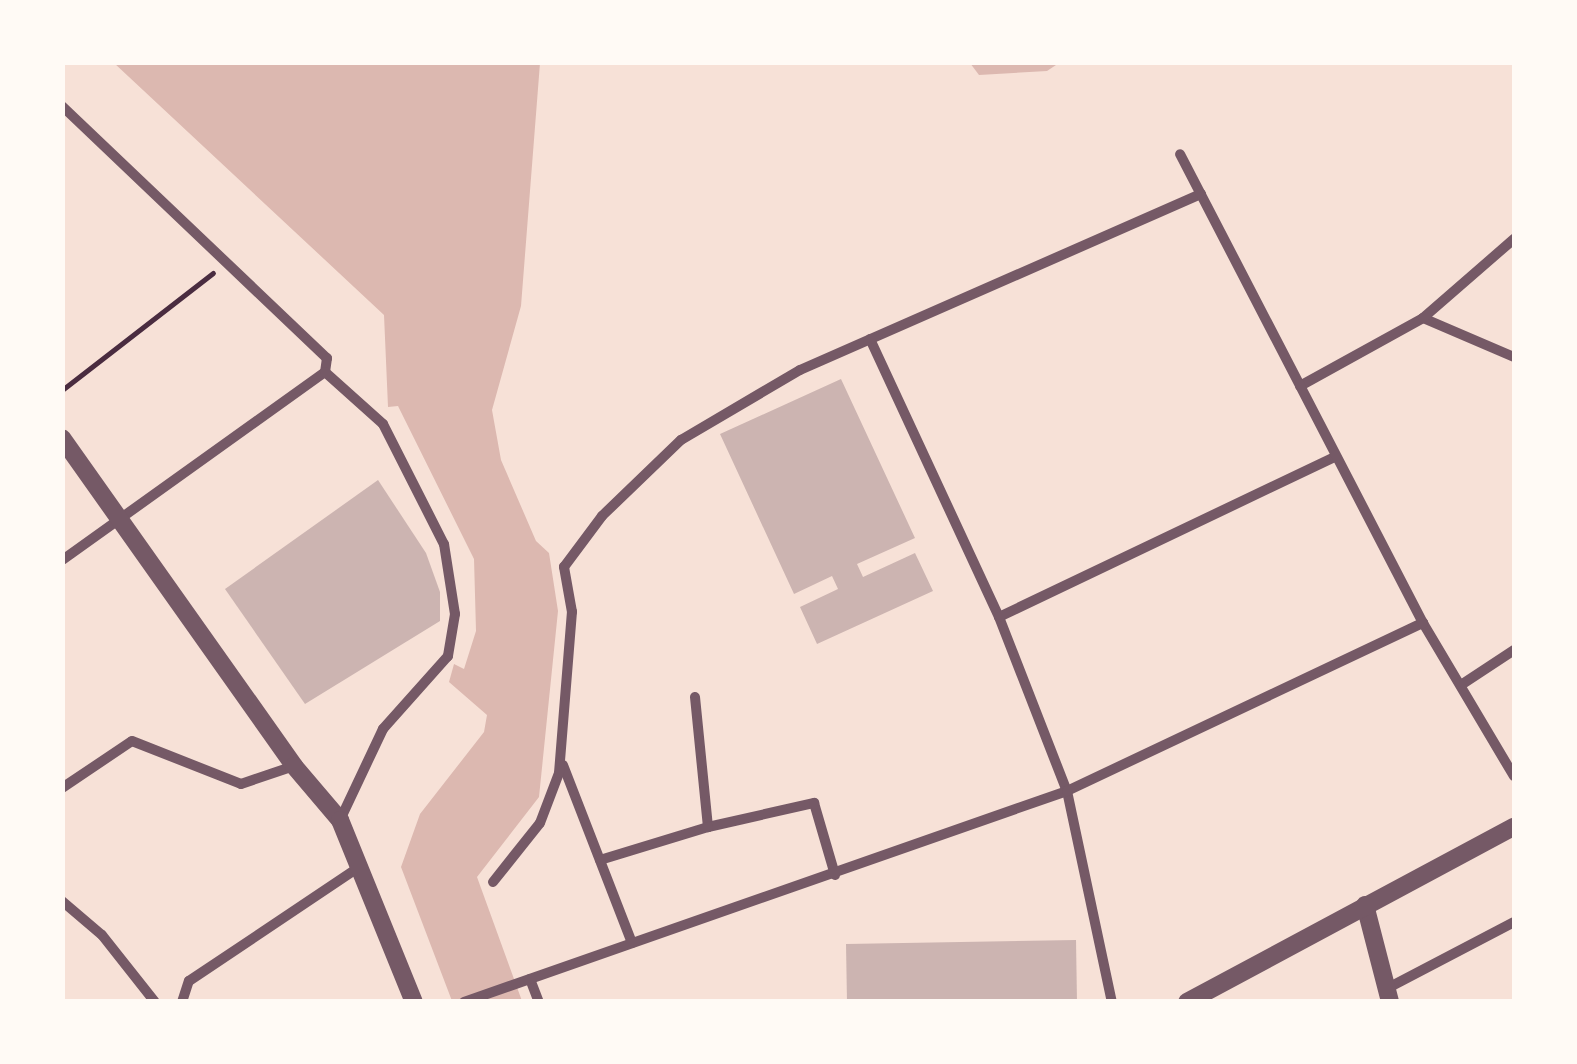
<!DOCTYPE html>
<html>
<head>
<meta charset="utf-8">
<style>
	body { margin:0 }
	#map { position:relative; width:1577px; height:1064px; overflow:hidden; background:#f7e1d7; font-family:"Space Grotesk",sans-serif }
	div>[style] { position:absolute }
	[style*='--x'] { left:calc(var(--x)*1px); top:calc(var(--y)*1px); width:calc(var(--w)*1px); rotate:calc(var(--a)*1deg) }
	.water>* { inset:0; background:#dcb8b0 }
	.building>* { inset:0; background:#ccb4b1 }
	.path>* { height:5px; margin:-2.5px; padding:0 2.5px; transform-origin:2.5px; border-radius:2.5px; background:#4a2c40 }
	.minor>* { height:10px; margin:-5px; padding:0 5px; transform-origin:5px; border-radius:5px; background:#755966 }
	.tertiary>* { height:18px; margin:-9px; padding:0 9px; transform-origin:9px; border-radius:9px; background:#755966 }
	span { translate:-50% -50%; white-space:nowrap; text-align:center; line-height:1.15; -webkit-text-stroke:9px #fffaf5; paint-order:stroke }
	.frame { position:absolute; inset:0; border:65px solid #fffaf5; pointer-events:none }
</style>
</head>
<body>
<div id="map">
	<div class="water">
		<div style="clip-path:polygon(114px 63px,540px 63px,521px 306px,492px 410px,501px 460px,536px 541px,549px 553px,558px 611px,539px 797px,477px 877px,522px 1001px,452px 1001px,401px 867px,420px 814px,484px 732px,487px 715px,449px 682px,454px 664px,464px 669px,476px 631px,474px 559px,398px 406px,388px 407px,384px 315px)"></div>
		<div style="clip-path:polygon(970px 63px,1059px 63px,1047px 71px,979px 75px)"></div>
	</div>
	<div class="building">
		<div style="clip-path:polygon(841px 379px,915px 538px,857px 564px,863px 577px,915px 553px,933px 591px,817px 644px,800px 607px,838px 589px,832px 576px,794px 594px,720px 434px)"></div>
		<div style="clip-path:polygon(378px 480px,426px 553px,440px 592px,440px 621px,305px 704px,225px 589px)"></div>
		<div style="clip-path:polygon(1076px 940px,1077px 1002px,847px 1002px,846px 944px)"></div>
	</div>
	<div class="path">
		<div style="--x:62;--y:390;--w:191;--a:-37.8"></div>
	</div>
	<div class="minor">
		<div style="--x:62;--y:106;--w:366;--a:43.6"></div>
		<div style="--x:327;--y:358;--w:14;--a:98"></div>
		<div style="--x:325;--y:372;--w:323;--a:144.4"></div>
		<div style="--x:1423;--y:318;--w:99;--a:23.2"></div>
		<div style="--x:870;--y:339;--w:306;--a:65.1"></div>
		<div style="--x:999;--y:617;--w:187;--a:68.7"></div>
		<div style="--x:1067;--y:791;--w:216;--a:78"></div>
		<div style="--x:325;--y:372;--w:78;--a:41.9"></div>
		<div style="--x:383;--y:424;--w:135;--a:63.1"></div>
		<div style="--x:444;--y:544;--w:71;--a:81.1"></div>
		<div style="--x:455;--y:614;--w:43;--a:99.5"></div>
		<div style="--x:448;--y:656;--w:98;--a:131.7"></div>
		<div style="--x:383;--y:729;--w:101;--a:115.3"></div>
		<div style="--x:1300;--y:386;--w:141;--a:-28.9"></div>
		<div style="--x:1423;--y:318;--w:121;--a:-41"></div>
		<div style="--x:999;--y:617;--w:373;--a:-25.5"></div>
		<div style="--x:1423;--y:623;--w:178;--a:59.3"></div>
		<div style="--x:1464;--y:683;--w:60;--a:-33.4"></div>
		<div style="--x:695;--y:697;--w:131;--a:84.3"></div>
		<div style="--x:708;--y:827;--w:109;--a:-12.8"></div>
		<div style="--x:814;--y:803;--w:75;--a:73.7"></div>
		<div style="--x:563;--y:765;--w:191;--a:68.8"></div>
		<div style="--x:62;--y:788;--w:84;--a:-33.9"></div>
		<div style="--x:132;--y:741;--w:117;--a:21.5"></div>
		<div style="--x:241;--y:784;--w:56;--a:-18.8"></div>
		<div style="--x:600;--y:860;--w:113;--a:-17"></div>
		<div style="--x:493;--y:882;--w:75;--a:-51.5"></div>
		<div style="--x:540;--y:823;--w:53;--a:-69.2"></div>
		<div style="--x:559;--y:773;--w:162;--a:-85.4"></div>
		<div style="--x:572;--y:612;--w:46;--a:-100.1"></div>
		<div style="--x:564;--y:567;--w:64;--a:-53.3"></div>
		<div style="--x:602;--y:516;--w:110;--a:-43.9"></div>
		<div style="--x:681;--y:440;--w:138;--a:-30.5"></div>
		<div style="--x:800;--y:370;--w:438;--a:-23.7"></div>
		<div style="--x:62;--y:901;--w:52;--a:40.4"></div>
		<div style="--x:102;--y:935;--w:85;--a:51.7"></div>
		<div style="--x:530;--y:979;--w:25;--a:69"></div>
		<div style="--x:1386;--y:989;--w:144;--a:-27.6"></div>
		<div style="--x:182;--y:1002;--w:22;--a:-72"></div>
		<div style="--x:189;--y:981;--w:205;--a:-33.8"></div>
		<div style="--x:464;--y:1002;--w:639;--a:-19.29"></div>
		<div style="--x:1067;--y:791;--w:394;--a:-25.3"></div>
		<div style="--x:1423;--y:623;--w:528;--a:-117.39"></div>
	</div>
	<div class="tertiary">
		<div style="--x:62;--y:438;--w:402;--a:54.7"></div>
		<div style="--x:294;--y:766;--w:71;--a:49.6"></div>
		<div style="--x:340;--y:820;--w:196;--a:67.9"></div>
		<div style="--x:1365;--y:905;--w:100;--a:75.5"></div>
		<div style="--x:1187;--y:1002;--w:371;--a:-28.2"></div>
	</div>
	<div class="frame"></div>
</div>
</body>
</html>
